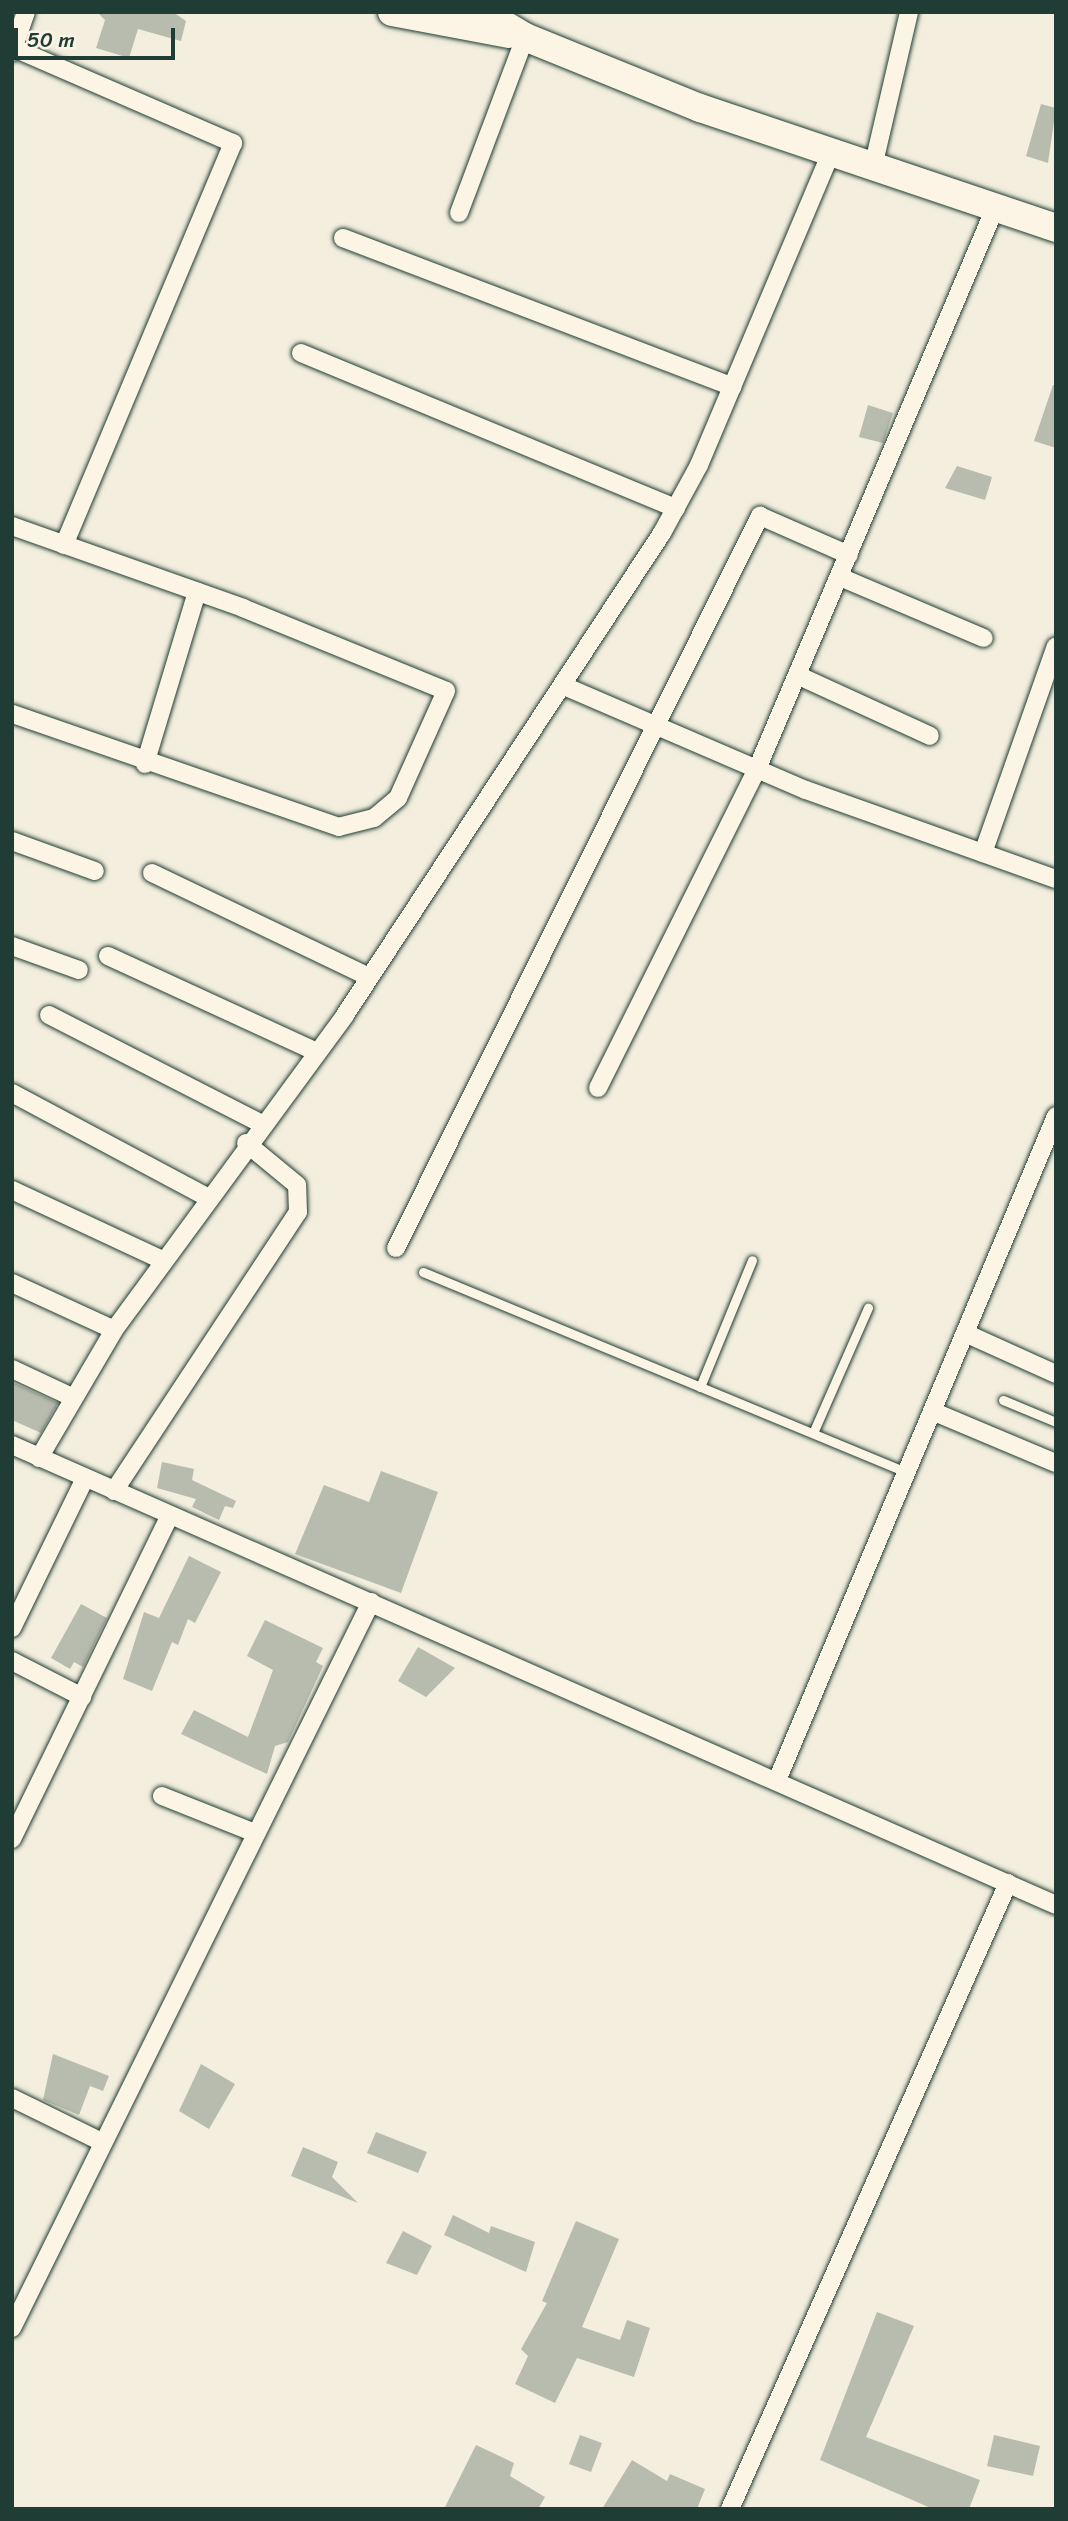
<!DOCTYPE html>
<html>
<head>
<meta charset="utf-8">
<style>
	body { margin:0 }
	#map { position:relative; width:1068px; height:2521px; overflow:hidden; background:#f3eede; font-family:Sriracha,sans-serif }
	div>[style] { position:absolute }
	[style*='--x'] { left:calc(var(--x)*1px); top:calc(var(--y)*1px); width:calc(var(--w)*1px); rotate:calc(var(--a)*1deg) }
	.building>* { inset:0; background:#b8bcae }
	.roads { filter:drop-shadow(0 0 2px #1f3d34) drop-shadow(0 0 2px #1f3d34) }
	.service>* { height:9px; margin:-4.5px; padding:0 4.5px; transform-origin:4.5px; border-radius:4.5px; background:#fcf5e5 }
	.minor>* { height:18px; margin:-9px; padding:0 9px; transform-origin:9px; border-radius:9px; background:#fcf5e5 }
	.trunk>* { height:28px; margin:-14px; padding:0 14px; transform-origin:14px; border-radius:14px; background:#fcf5e5 }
	span { translate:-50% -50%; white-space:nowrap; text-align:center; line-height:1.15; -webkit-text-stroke:6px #fcf5e5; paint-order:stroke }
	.frame { position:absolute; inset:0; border:14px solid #1f3d34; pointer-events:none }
	.scale { position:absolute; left:14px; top:28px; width:161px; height:32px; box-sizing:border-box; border:4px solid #1f3d34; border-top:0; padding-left:9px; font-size:21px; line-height:24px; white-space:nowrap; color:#1f3d34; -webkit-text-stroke:5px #fcf5e5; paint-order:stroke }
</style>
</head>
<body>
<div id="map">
	<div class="building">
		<div style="clip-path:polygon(97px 12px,173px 12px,186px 21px,181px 41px,138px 29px,129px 58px,96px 48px,105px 20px)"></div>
		<div style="clip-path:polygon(1041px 104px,1056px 108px,1048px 163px,1026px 156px)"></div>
		<div style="clip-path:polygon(1053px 385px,1056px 385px,1056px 448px,1034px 441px)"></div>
		<div style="clip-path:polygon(868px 405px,893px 413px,883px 443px,859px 437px)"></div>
		<div style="clip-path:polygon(957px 466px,992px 477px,985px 500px,945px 488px)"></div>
		<div style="clip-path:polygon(12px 1382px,58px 1403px,41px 1433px,12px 1420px)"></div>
		<div style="clip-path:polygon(162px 1462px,194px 1469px,192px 1480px,236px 1501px,233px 1508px,225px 1506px,219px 1520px,192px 1507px,196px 1499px,157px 1488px)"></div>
		<div style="clip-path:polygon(381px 1471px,438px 1492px,401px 1593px,295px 1554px,324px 1485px,369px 1502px)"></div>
		<div style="clip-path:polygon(189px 1556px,221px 1572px,195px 1623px,188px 1619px,178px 1645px,172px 1642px,152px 1691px,123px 1679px,144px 1612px,159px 1618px)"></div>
		<div style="clip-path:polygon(81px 1604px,107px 1618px,83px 1667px,74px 1662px,70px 1669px,51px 1658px)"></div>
		<div style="clip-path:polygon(265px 1620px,323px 1648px,316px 1662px,323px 1666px,288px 1742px,275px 1746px,267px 1774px,181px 1734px,194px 1710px,248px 1737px,273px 1670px,247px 1656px)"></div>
		<div style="clip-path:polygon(418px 1647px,455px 1668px,426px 1697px,398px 1681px)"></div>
		<div style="clip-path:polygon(53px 2054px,109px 2076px,103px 2091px,90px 2086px,79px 2115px,43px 2100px)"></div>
		<div style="clip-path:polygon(201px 2064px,235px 2084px,209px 2129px,179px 2111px)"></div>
		<div style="clip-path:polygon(376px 2132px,427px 2152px,418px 2173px,367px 2153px)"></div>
		<div style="clip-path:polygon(303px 2147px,338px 2162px,332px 2177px,358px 2203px,291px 2176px)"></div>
		<div style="clip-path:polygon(453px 2215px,489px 2233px,491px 2226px,535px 2242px,526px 2272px,444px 2235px)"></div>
		<div style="clip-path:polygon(576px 2221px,619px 2239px,582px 2327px,620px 2340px,627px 2320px,650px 2328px,634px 2377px,577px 2358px,555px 2403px,515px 2384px,528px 2356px,521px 2349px,547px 2303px,542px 2301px)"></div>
		<div style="clip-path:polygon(403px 2231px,432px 2246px,417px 2275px,386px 2263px)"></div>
		<div style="clip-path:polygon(877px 2312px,914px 2326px,866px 2437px,980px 2480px,969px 2509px,933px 2509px,820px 2460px)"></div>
		<div style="clip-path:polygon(580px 2435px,602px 2443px,591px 2472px,569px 2464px)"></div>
		<div style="clip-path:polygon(994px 2435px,1040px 2446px,1033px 2476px,987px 2466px)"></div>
		<div style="clip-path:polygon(476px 2445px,514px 2463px,510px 2476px,545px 2497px,538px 2509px,444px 2509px)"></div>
		<div style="clip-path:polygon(632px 2460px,667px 2481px,670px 2474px,705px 2489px,697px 2509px,602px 2509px)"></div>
	</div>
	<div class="roads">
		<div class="service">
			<div style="--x:423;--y:1272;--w:523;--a:22.49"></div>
			<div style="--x:700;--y:1387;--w:137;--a:-67.7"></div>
			<div style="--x:1003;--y:1400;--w:57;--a:22.5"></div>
			<div style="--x:813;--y:1433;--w:137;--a:-66.3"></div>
		</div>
		<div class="minor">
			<div style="--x:14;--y:48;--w:239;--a:23.5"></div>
			<div style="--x:233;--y:143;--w:436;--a:112.8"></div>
			<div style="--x:12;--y:52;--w:42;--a:-70.7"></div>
			<div style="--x:873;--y:167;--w:159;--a:-76.9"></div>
			<div style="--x:459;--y:213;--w:188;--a:-69.4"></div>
			<div style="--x:343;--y:238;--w:417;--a:20.9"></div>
			<div style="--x:301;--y:353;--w:406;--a:22.5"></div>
			<div style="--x:12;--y:526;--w:245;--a:19.5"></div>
			<div style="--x:243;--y:608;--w:219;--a:22.2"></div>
			<div style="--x:446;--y:691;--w:117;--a:114.2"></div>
			<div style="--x:398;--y:798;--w:31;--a:140"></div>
			<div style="--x:374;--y:818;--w:36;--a:166"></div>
			<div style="--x:339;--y:827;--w:346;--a:-160.9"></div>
			<div style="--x:840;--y:577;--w:156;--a:23"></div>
			<div style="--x:797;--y:675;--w:146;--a:24.6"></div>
			<div style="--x:564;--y:686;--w:263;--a:23.3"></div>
			<div style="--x:806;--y:790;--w:265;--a:19.6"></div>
			<div style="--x:145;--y:764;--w:180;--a:-73.2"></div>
			<div style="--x:12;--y:841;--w:88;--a:19.9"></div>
			<div style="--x:983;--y:853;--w:219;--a:-70.6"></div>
			<div style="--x:152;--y:873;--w:241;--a:25.6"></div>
			<div style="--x:12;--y:946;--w:71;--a:19.7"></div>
			<div style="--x:108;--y:956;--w:228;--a:24.7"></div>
			<div style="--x:49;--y:1015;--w:237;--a:27.1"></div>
			<div style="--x:598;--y:1088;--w:356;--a:-63.5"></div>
			<div style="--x:757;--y:769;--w:609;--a:-67.01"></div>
			<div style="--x:12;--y:1093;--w:223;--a:28.1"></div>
			<div style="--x:12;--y:1190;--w:168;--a:25"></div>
			<div style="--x:396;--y:1248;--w:818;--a:-63.56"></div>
			<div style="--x:760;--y:516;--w:97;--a:23.7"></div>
			<div style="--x:12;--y:1283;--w:112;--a:24.7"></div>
			<div style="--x:965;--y:1333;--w:100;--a:24.3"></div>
			<div style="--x:12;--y:1369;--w:68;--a:25.1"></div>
			<div style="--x:932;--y:1411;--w:134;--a:22.8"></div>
			<div style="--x:12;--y:1445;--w:1141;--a:23.78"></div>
			<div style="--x:39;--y:1458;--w:148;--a:-59.6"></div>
			<div style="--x:114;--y:1330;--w:391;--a:-53.7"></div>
			<div style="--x:345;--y:1015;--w:577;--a:-56.67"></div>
			<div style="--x:662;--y:533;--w:77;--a:-61.4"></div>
			<div style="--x:699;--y:465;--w:339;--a:-67.1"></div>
			<div style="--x:114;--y:1491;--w:334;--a:-56.6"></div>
			<div style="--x:298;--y:1212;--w:27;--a:-92"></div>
			<div style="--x:297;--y:1185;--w:66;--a:-140.5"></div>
			<div style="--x:12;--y:1628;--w:167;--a:-64"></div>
			<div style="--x:12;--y:1661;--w:79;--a:27.2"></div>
			<div style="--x:778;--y:1778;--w:718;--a:-67.22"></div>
			<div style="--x:162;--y:1796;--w:100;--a:21.7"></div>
			<div style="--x:12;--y:1839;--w:360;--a:-64"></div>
			<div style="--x:12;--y:2098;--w:100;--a:26.1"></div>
			<div style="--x:12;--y:2328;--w:810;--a:-63.69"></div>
			<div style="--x:730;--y:2509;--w:685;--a:-66.05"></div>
		</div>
		<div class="trunk">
			<div style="--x:392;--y:12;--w:119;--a:10.6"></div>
			<div style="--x:483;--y:12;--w:49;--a:30.8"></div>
			<div style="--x:525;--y:37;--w:189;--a:22.1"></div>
			<div style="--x:700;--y:108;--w:376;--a:18.6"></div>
		</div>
	</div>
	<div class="frame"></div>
	<div class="scale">50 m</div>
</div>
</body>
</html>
